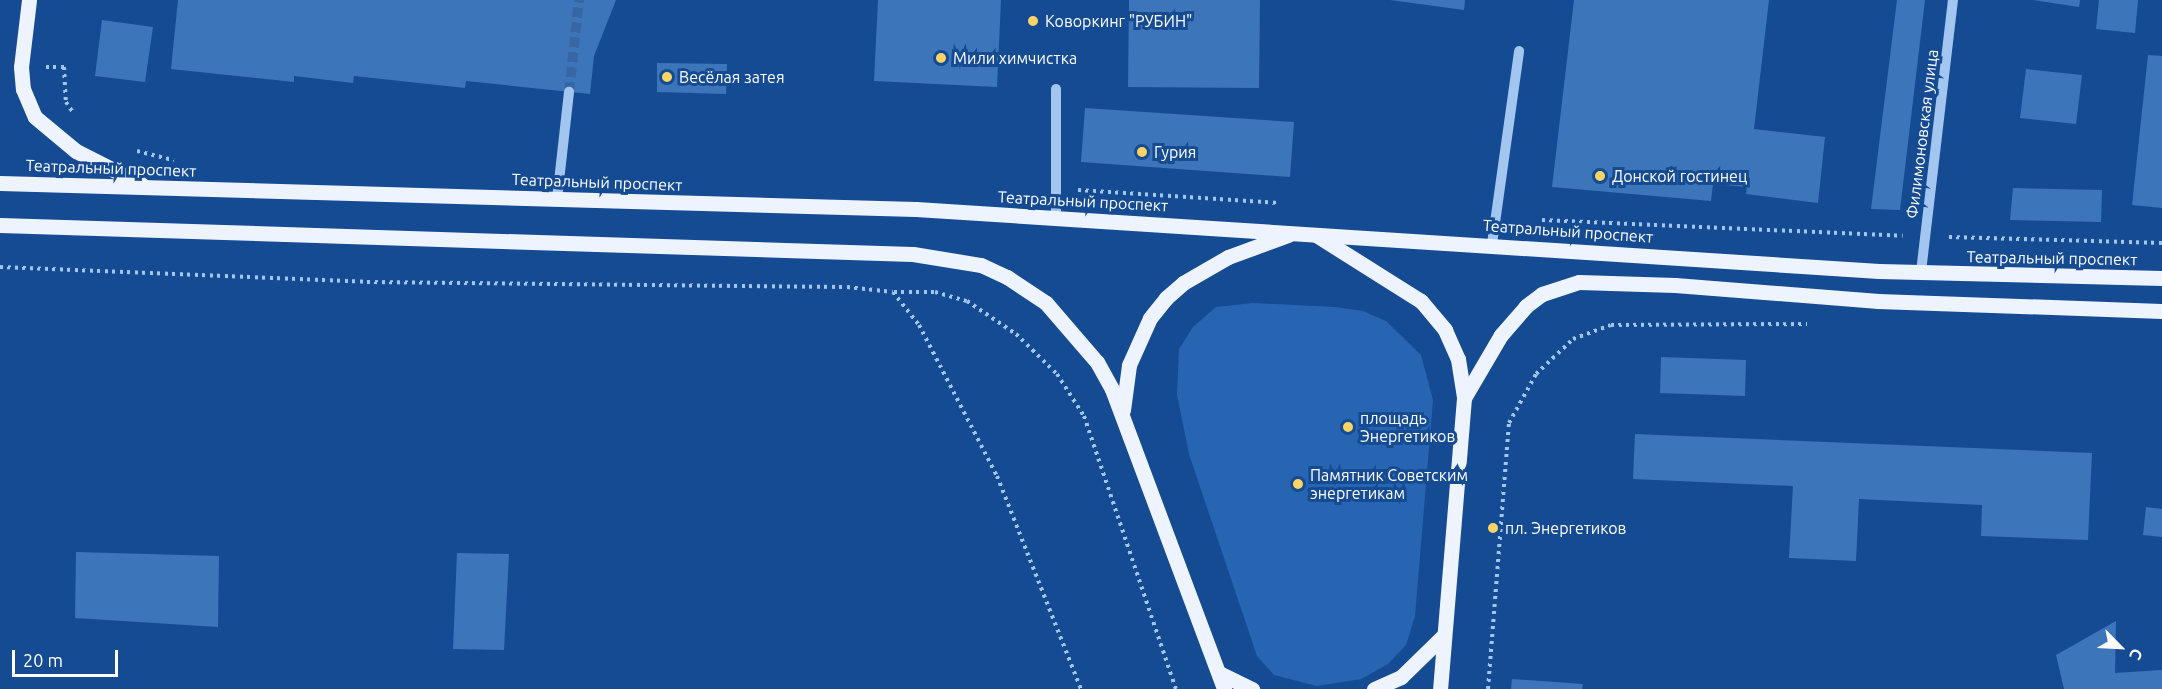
<!DOCTYPE html>
<html>
<head>
<meta charset="utf-8">
<style>
	body { margin:0 }
	#map { position:relative; width:2162px; height:689px; overflow:hidden; background:#154b93; font-family:Ubuntu,sans-serif }
	div>[style] { position:absolute }
	[style*='--x'] { left:calc(var(--x)*1px); top:calc(var(--y)*1px); width:calc(var(--w)*1px); rotate:calc(var(--a)*1deg) }
	.green>* { inset:0; background:#2765b2 }
	.building>* { inset:0; background:#3d75bb }
	.minor-tunnel>* { height:10px; margin-top:-5px; transform-origin:0; background:repeating-linear-gradient(90deg,#3866a3 0 10px,transparent 0 15px) }
	.path>* { height:4px; margin-top:-2px; transform-origin:0; background:repeating-linear-gradient(90deg,#a3c6f1 0 3px,transparent 0 7.5px) }
	.minor>* { height:10px; margin:-5px; padding:0 5px; transform-origin:5px; border-radius:5px; background:#a3c6f1 }
	.major>* { height:15px; margin:-7.5px; padding:0 7.5px; transform-origin:7.5px; border-radius:7.5px; background:#eef4ff }
	.dots>* { width:16px; height:16px; translate:-50% -50%; box-sizing:border-box; border:3px solid #154b93; border-radius:50% }
	span { translate:-50% -50%; white-space:nowrap; text-align:center; line-height:1.15; -webkit-text-stroke:6px #154b93; paint-order:stroke }
	.poi-label { font-size:16px; color:#fff }
	.left { translate:0 -50%; text-align:left }
	.street-label { font-size:16px; color:#fff }
	.north { position:absolute; left:2090px; top:617px; width:60px; height:60px; -webkit-text-stroke:4px #154b93; paint-order:stroke; rotate:114deg; font-size:16px; font-weight:700; line-height:24px; text-align:center; color:#fff }
	.north::after { content:''; display:block; margin:auto; width:21px; height:27px; background:#fff; clip-path:polygon(50% 0,100% 100%,50% 72%,0 100%) }
	.scale { position:absolute; left:12px; top:650px; width:106px; height:27px; box-sizing:border-box; border:3px solid #fff; border-top:0; padding-left:8px; font-size:18px; line-height:21px; white-space:nowrap; color:#fff; -webkit-text-stroke:4px #154b93; paint-order:stroke }
</style>
</head>
<body>
<div id="map">
	<div class="green">
		<div style="clip-path:polygon(1253px 303px,1335px 307px,1363px 311px,1386px 321px,1421px 355px,1433px 400px,1415px 616px,1406px 645px,1388px 664px,1361px 679px,1317px 686px,1274px 675px,1257px 656px,1189px 454px,1177px 395px,1179px 349px,1193px 327px,1216px 307px)"></div>
	</div>
	<div class="building">
		<div style="clip-path:polygon(178px 0,616px 0,594px 56px,590px 94px,466px 81px,465px 88px,354px 76px,353px 83px,294px 76px,294px 82px,171px 69px)"></div>
		<div style="clip-path:polygon(878px 0,1001px 0,997px 87px,874px 81px)"></div>
		<div style="clip-path:polygon(1129px 0,1260px 0,1259px 88px,1128px 87px)"></div>
		<div style="clip-path:polygon(1390px 0,1465px 0,1464px 10px)"></div>
		<div style="clip-path:polygon(1574px 0,1769px 0,1754px 129px,1825px 137px,1818px 203px,1746px 194px,1747px 187px,1713px 184px,1711px 201px,1552px 187px)"></div>
		<div style="clip-path:polygon(1897px 0,1925px 0,1900px 210px,1871px 209px)"></div>
		<div style="clip-path:polygon(2033px 0,2080px 0,2079px 7px)"></div>
		<div style="clip-path:polygon(2099px 0,2138px 0,2135px 33px,2096px 29px)"></div>
		<div style="clip-path:polygon(102px 20px,153px 27px,145px 82px,95px 76px)"></div>
		<div style="clip-path:polygon(2148px 55px,2162px 56px,2162px 208px,2132px 205px)"></div>
		<div style="clip-path:polygon(657px 63px,727px 64px,726px 94px,657px 92px)"></div>
		<div style="clip-path:polygon(2026px 69px,2082px 75px,2076px 124px,2020px 118px)"></div>
		<div style="clip-path:polygon(1085px 108px,1294px 122px,1290px 177px,1081px 162px)"></div>
		<div style="clip-path:polygon(2013px 188px,2102px 190px,2101px 222px,2010px 220px)"></div>
		<div style="clip-path:polygon(1661px 357px,1746px 360px,1745px 396px,1660px 393px)"></div>
		<div style="clip-path:polygon(1635px 434px,2092px 453px,2088px 540px,1981px 536px,1982px 505px,1859px 499px,1856px 561px,1789px 558px,1793px 486px,1633px 479px)"></div>
		<div style="clip-path:polygon(2146px 507px,2162px 509px,2162px 537px,2143px 535px)"></div>
		<div style="clip-path:polygon(76px 552px,219px 556px,218px 627px,75px 618px)"></div>
		<div style="clip-path:polygon(457px 553px,509px 554px,504px 650px,453px 649px)"></div>
		<div style="clip-path:polygon(2116px 621px,2115px 673px,2162px 670px,2162px 689px,2064px 689px,2056px 655px)"></div>
		<div style="clip-path:polygon(1512px 679px,1583px 684px,1582px 689px,1511px 689px)"></div>
	</div>
	<div class="minor-tunnel">
		<div style="--x:569;--y:92;--w:93;--a:-83.8"></div>
	</div>
	<div class="path">
		<div style="--x:46;--y:67;--w:18;--a:0"></div>
		<div style="--x:64;--y:67;--w:35;--a:87"></div>
		<div style="--x:66;--y:102;--w:11;--a:56"></div>
		<div style="--x:137;--y:151;--w:38;--a:14"></div>
		<div style="--x:1078;--y:190;--w:202;--a:3.7"></div>
		<div style="--x:1542;--y:220;--w:361;--a:2.5"></div>
		<div style="--x:1949;--y:237;--w:213;--a:1.6"></div>
		<div style="--x:0;--y:267;--w:367;--a:2.3"></div>
		<div style="--x:367;--y:282;--w:480;--a:0.6"></div>
		<div style="--x:847;--y:287;--w:46;--a:6.2"></div>
		<div style="--x:893;--y:292;--w:42;--a:51.8"></div>
		<div style="--x:919;--y:325;--w:170;--a:62.7"></div>
		<div style="--x:997;--y:476;--w:229;--a:68.5"></div>
		<div style="--x:894;--y:292;--w:41;--a:0"></div>
		<div style="--x:935;--y:292;--w:33;--a:16"></div>
		<div style="--x:967;--y:301;--w:59;--a:34"></div>
		<div style="--x:1016;--y:334;--w:57;--a:44.3"></div>
		<div style="--x:1057;--y:374;--w:50;--a:57.3"></div>
		<div style="--x:1084;--y:416;--w:288;--a:71.4"></div>
		<div style="--x:1488;--y:689;--w:267;--a:-85.5"></div>
		<div style="--x:1509;--y:423;--w:56;--a:-61.1"></div>
		<div style="--x:1536;--y:374;--w:51;--a:-43.4"></div>
		<div style="--x:1573;--y:339;--w:40;--a:-20.2"></div>
		<div style="--x:1611;--y:325;--w:196;--a:-0.3"></div>
	</div>
	<div class="minor">
		<div style="--x:1056;--y:89;--w:128;--a:90"></div>
		<div style="--x:557;--y:199;--w:108;--a:-83.6"></div>
		<div style="--x:1492;--y:244;--w:195;--a:-82"></div>
		<div style="--x:1921;--y:272;--w:274;--a:-83.3"></div>
	</div>
	<div class="major">
		<div style="--x:29;--y:0;--w:67;--a:96.8"></div>
		<div style="--x:21;--y:67;--w:22;--a:85"></div>
		<div style="--x:23;--y:89;--w:30;--a:67"></div>
		<div style="--x:35;--y:117;--w:53;--a:39.7"></div>
		<div style="--x:76;--y:151;--w:73;--a:26.9"></div>
		<div style="--x:0;--y:183;--w:916;--a:1.63"></div>
		<div style="--x:916;--y:209;--w:965;--a:3.68"></div>
		<div style="--x:1879;--y:271;--w:283;--a:1.4"></div>
		<div style="--x:0;--y:225;--w:913;--a:1.82"></div>
		<div style="--x:913;--y:254;--w:69;--a:9.2"></div>
		<div style="--x:981;--y:265;--w:29;--a:25"></div>
		<div style="--x:1007;--y:277;--w:47;--a:33.7"></div>
		<div style="--x:1046;--y:303;--w:78;--a:49.2"></div>
		<div style="--x:1097;--y:362;--w:31;--a:61"></div>
		<div style="--x:1112;--y:389;--w:320;--a:69.5"></div>
		<div style="--x:1316;--y:235;--w:124;--a:32.2"></div>
		<div style="--x:1421;--y:301;--w:38;--a:50"></div>
		<div style="--x:1445;--y:330;--w:32;--a:66"></div>
		<div style="--x:1458;--y:359;--w:39;--a:81"></div>
		<div style="--x:1464;--y:398;--w:292;--a:94.7"></div>
		<div style="--x:1464;--y:398;--w:73;--a:-59.6"></div>
		<div style="--x:1501;--y:335;--w:38;--a:-49"></div>
		<div style="--x:1526;--y:306;--w:20;--a:-37"></div>
		<div style="--x:1542;--y:294;--w:39;--a:-18"></div>
		<div style="--x:1579;--y:282;--w:96;--a:1.8"></div>
		<div style="--x:1675;--y:285;--w:204;--a:4.5"></div>
		<div style="--x:1878;--y:301;--w:284;--a:2"></div>
		<div style="--x:1123;--y:410;--w:45;--a:-82.4"></div>
		<div style="--x:1129;--y:365;--w:51;--a:-65.9"></div>
		<div style="--x:1150;--y:318;--w:26;--a:-51"></div>
		<div style="--x:1166;--y:298;--w:23;--a:-41"></div>
		<div style="--x:1183;--y:283;--w:52;--a:-30"></div>
		<div style="--x:1228;--y:257;--w:64;--a:-20.1"></div>
		<div style="--x:1219;--y:673;--w:37;--a:26"></div>
		<div style="--x:1374;--y:689;--w:30;--a:-24"></div>
		<div style="--x:1401;--y:677;--w:60;--a:-44.3"></div>
	</div>
	<div class="dots">
		<div style="left:1033px;top:21px;background:#ffd364"></div>
		<div style="left:941px;top:58px;background:#ffd364"></div>
		<div style="left:667px;top:77px;background:#ffd364"></div>
		<div style="left:1142px;top:152px;background:#ffd364"></div>
		<div style="left:1600px;top:176px;background:#ffd364"></div>
		<div style="left:1348px;top:427px;background:#ffd364"></div>
		<div style="left:1298px;top:484px;background:#ffd364"></div>
		<div style="left:1493px;top:528px;background:#ffd364"></div>
	</div>
	<div class="poi-label">
		<span class="left" style="left:1045px;top:21px">Коворкинг "РУБИН"</span>
		<span class="left" style="left:953px;top:58px">Мили химчистка</span>
		<span class="left" style="left:679px;top:77px">Весёлая затея</span>
		<span class="left" style="left:1154px;top:152px">Гурия</span>
		<span class="left" style="left:1612px;top:176px">Донской гостинец</span>
		<span class="left" style="left:1360px;top:427px">площадь<br>Энергетиков</span>
		<span class="left" style="left:1310px;top:484px">Памятник Советским<br>энергетикам</span>
		<span class="left" style="left:1505px;top:528px">пл. Энергетиков</span>
	</div>
	<div class="street-label">
		<span style="left:1922px;top:134px;rotate:-83deg">Филимоновская улица</span>
		<span style="left:111px;top:168px;rotate:2deg">Театральный проспект</span>
		<span style="left:597px;top:182px;rotate:2deg">Театральный проспект</span>
		<span style="left:1083px;top:201px;rotate:3deg">Театральный проспект</span>
		<span style="left:1568px;top:231px;rotate:4deg">Театральный проспект</span>
		<span style="left:2052px;top:258px;rotate:1deg">Театральный проспект</span>
	</div>
	<div class="north">С</div>
	<div class="scale">20 m</div>
</div>
</body>
</html>
